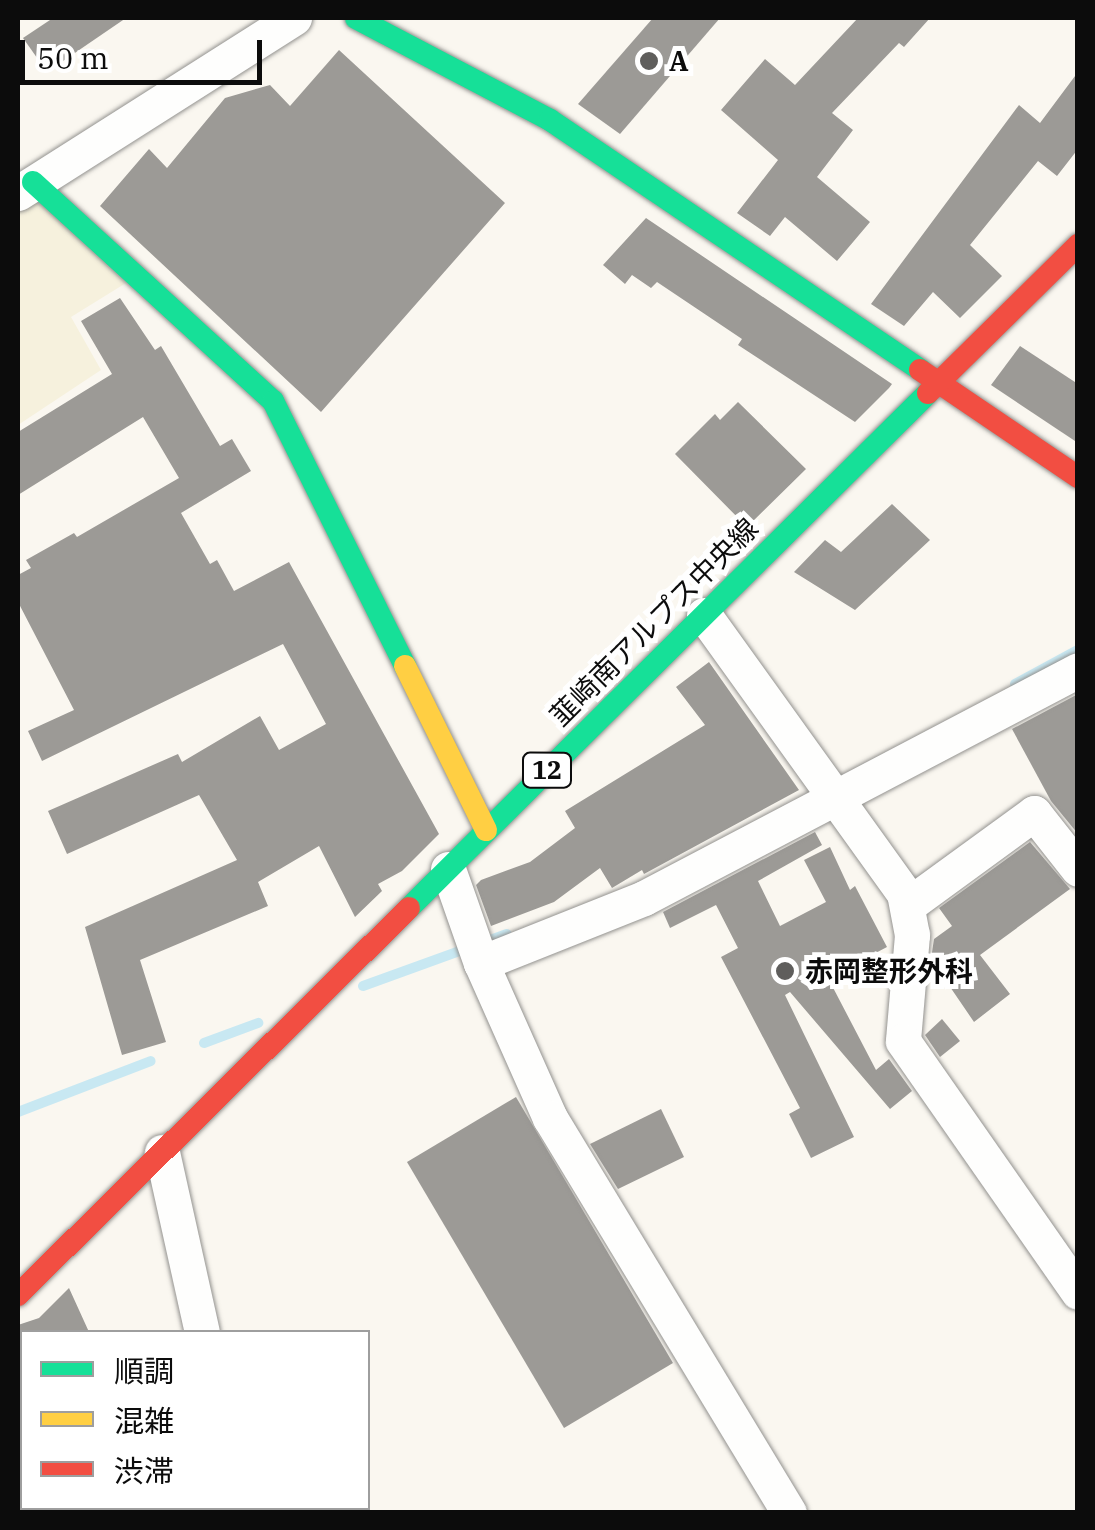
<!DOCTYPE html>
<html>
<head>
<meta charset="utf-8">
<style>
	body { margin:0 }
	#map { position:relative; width:1095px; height:1530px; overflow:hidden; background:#faf7f0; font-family:"IBM Plex Serif","Noto Sans JP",serif }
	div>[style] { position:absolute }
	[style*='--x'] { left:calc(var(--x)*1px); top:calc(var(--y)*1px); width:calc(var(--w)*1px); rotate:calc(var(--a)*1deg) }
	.farmland>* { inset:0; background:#f6f1dd }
	.stream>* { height:10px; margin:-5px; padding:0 5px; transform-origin:5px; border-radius:5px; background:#c8e8f2 }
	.building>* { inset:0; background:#9c9a96 }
	.roads { filter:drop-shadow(0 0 2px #93928f) drop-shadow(0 0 2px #93928f) }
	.street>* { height:35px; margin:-17.5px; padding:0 17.5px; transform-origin:17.5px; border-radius:17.5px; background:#fefefd }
	.fast>* { height:22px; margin:-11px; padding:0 11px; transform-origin:11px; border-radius:11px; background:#16e098 }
	.slow>* { height:22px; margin:-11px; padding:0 11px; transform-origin:11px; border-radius:11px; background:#ffcf43 }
	.jam>* { height:22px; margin:-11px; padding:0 11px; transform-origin:11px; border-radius:11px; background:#f24e42 }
	.dots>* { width:28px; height:28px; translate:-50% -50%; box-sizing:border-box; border:5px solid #fff; border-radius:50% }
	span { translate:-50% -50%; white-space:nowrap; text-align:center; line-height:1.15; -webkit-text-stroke:10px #fff; paint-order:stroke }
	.shield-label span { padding:2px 8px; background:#fff; border:2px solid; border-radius:8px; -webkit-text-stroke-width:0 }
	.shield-label { font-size:25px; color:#0c0c0c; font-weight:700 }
	.poi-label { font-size:28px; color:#0c0c0c; font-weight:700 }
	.left { translate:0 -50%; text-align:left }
	.street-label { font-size:28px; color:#0c0c0c }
	.frame { position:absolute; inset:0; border:20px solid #0c0c0c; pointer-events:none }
	.legend { position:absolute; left:20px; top:1330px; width:350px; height:180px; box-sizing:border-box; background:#fff; border:2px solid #9e9e9e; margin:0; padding:12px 18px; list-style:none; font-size:30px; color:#0c0c0c }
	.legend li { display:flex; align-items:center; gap:20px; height:50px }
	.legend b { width:50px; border:2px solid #9e9e9e }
	.scale { position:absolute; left:20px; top:40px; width:242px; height:45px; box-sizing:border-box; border:5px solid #0c0c0c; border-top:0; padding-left:12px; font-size:30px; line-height:35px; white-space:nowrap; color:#0c0c0c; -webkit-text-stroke:8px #fff; paint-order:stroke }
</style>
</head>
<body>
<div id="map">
	<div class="farmland">
		<div style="clip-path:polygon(34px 197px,126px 283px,71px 317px,101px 370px,18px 425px,18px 210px)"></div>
	</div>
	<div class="stream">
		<div style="--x:1015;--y:684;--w:72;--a:-28.4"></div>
		<div style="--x:363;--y:986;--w:153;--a:-19.9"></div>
		<div style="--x:204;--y:1043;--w:58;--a:-20.3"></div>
		<div style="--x:18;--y:1112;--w:142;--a:-21"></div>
	</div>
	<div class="building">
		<div style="clip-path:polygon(53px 18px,126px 18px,47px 72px,23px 38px)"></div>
		<div style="clip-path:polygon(653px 18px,720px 18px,620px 134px,578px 104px)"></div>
		<div style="clip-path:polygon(858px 18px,930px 18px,904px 47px,899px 43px,832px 113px,853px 130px,817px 177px,870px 222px,837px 261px,785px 217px,770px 236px,737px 213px,778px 160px,721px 110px,765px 59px,795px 85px)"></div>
		<div style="clip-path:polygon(339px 50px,505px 203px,321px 412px,100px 206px,149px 149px,167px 168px,225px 98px,270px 85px,290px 106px)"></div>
		<div style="clip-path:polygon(1078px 72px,1078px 149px,1057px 176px,1038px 161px,970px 245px,1002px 276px,960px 318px,933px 292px,904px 326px,871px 304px,1019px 105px,1040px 123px)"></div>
		<div style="clip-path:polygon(646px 218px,892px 384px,889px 388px,855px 422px,738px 345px,742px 339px,657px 282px,651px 288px,632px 275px,625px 284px,603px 265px)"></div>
		<div style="clip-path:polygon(120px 298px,155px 350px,161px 346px,220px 446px,232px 439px,251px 471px,181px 513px,210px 564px,217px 560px,234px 591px,289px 562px,439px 834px,402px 871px,378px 884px,382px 891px,355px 917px,319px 846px,258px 882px,268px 906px,140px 960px,166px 1042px,122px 1055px,85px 927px,237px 860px,199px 795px,67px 854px,48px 811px,178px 754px,182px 762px,260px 716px,279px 750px,326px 724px,283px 644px,42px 761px,28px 731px,74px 710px,18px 602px,18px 575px,31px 568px,26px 560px,74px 533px,77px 537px,179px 478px,143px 417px,18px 495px,18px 432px,112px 374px,81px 321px)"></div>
		<div style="clip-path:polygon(1020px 346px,1078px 384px,1078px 443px,991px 385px)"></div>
		<div style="clip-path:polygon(738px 402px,806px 469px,747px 527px,675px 454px,715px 414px,720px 420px)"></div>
		<div style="clip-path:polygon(892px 504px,930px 540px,855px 610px,794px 572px,825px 540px,841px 552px)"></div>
		<div style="clip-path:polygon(709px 662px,799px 790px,644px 874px,642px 870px,612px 888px,600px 868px,554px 902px,491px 926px,476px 885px,481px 880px,530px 862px,575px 828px,565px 811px,705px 725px,676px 687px)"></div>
		<div style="clip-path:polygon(1078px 694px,1078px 834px,1051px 801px,1012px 729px)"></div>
		<div style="clip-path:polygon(815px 832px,822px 845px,758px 881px,780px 926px,826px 902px,804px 860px,830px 847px,850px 890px,855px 886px,887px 947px,828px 978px,876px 1070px,889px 1059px,912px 1091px,890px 1109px,790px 992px,785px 995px,854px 1137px,811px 1158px,789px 1114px,800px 1108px,721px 957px,738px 948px,716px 905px,670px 928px,663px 912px)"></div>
		<div style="clip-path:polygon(1030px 842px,1070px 889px,980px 955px,1010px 994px,974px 1022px,931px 959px,934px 939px,952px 926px,939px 908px)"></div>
		<div style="clip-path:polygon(942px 1019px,960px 1041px,940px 1057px,925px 1035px)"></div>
		<div style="clip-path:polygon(516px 1097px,673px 1363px,564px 1428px,407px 1162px)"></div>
		<div style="clip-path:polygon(661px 1109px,684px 1157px,618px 1189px,590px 1144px)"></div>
		<div style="clip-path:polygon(69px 1288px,89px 1332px,18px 1332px,18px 1325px,39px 1318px)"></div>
	</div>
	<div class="roads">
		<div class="street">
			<div style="--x:18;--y:193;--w:327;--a:-32.4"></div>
			<div style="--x:704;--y:615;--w:342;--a:54.3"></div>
			<div style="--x:904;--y:893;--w:43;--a:79.2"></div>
			<div style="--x:912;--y:935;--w:106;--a:94.9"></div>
			<div style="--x:903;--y:1041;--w:306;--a:55.1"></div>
			<div style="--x:448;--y:869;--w:100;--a:70.7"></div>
			<div style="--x:481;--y:963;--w:170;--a:66"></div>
			<div style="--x:550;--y:1118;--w:461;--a:58.8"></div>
			<div style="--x:908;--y:905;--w:156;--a:-36.1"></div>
			<div style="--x:1034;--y:813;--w:71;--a:51.8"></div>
			<div style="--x:481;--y:963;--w:175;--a:-21.7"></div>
			<div style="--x:644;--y:898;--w:490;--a:-27.7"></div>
			<div style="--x:162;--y:1152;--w:184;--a:77.5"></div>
			<div style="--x:241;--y:1508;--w:4;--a:76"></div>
		</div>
		<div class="fast">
			<div style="--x:356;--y:18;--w:219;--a:27.7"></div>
			<div style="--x:550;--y:120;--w:447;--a:34"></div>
			<div style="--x:33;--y:182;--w:325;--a:42.4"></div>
			<div style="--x:273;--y:401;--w:296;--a:63.5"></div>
			<div style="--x:409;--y:908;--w:731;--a:-44.78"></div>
		</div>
		<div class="slow">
			<div style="--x:405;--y:666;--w:183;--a:63.7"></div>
		</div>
		<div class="jam">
			<div style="--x:920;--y:370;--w:191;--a:34.1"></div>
			<div style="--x:928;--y:393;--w:211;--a:-44.6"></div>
			<div style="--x:18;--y:1295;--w:550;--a:-44.71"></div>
		</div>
	</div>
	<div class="dots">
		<div style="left:649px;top:61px;background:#5f5e5c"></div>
		<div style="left:785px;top:971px;background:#5f5e5c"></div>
	</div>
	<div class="shield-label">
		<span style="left:547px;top:770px">12</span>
	</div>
	<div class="poi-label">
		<span class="left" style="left:669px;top:61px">A</span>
		<span class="left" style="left:805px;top:971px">赤岡整形外科</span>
	</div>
	<div class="street-label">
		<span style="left:654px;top:622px;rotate:-45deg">韮崎南アルプス中央線</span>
	</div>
	<div class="frame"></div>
	<ul class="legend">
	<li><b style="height:12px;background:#16e098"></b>順調</li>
	<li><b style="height:12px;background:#ffcf43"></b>混雑</li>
	<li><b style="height:12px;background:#f24e42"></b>渋滞</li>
	</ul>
	<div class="scale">50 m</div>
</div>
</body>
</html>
